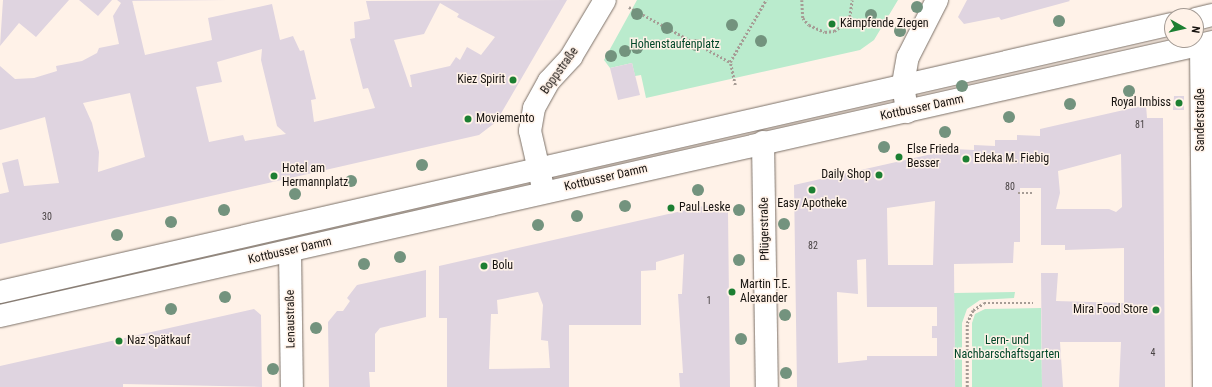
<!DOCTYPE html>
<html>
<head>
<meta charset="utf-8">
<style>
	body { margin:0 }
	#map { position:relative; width:1212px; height:387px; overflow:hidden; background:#fff2e8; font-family:"Roboto Condensed",sans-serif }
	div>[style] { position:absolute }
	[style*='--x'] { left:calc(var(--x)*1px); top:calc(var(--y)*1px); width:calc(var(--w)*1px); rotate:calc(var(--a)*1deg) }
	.green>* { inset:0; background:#baebcd }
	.building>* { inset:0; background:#dfd4e0 }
	.path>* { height:2.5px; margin-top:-1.25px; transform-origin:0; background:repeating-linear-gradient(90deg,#a69c95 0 2px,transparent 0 4px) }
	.roads { filter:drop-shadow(0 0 1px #7c7168) drop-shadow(0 0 1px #7c7168) }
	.street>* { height:22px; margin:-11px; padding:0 11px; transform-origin:11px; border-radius:11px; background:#fff }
	.secondary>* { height:22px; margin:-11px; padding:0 11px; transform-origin:11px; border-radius:11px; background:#fff }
	.trees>* { width:12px; height:12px; margin:-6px; border-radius:50%; background:#73937e }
	.dots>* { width:11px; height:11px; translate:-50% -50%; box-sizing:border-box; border:2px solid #fff2e8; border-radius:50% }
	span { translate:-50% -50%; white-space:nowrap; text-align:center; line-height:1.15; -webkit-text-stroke:3px #fff2e8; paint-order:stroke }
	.number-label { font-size:10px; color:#494344 }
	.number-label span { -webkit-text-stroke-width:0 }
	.poi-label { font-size:12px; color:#171310 }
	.left { translate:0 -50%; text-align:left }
	.right { translate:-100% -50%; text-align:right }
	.park-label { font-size:12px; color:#004628 }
	.street-label { font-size:12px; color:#171310 }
	.north { position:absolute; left:1164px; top:8px; width:40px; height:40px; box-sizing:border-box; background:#fff2e8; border:1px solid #a29992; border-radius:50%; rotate:98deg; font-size:11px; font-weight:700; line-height:16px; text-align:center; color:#171310 }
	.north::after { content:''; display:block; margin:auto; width:14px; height:18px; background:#1c7f32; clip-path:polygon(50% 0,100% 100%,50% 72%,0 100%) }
</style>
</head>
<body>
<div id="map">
	<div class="green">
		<div style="clip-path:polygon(637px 0,898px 0,874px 40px,860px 50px,646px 98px,641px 75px,635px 76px,632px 63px,610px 68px,604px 60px)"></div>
		<div style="clip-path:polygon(1015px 292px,1014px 298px,980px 300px,967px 309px,962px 323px,962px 387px,955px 387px,954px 293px)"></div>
		<div style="clip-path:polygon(1041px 308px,1042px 387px,972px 387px,972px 323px,975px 314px,985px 309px)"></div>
	</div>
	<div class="building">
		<div style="clip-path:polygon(3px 0,69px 0,36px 37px,19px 23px,0 46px)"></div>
		<div style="clip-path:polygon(79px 0,112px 0,98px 16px)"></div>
		<div style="clip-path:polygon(evenodd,117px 0,132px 0,145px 55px,212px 40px,208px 18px,272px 4px,280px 40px,293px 36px,300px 51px,304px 50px,316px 99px,311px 100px,314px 122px,375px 108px,368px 88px,363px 89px,350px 39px,355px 38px,354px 22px,370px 19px,366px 1px,567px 0,496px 122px,479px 135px,0 244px,0 194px,9px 192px,2px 163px,18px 159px,24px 186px,59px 183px,45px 117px,0 130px,0 66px,15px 79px,34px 78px,57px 71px,56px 66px,82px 61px,97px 53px,99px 48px,119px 44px,113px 16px,121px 3px,117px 0,440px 3px,459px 14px,457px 17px,495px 37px,481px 55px,467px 47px,460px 60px,456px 57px,450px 66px,410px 75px,412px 87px,410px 87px,394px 40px,424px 34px,440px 3px,117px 0,262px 49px,261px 60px,277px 126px,286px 134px,245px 141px,243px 135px,209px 142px,196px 87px,222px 82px,217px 62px,262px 49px,117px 0,130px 93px,145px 157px,98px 172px,99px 152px,92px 123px,83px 103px,130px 93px)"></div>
		<div style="clip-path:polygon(967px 0,1069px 0,1070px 1px,1001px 20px,999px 17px,964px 24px,958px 17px)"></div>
		<div style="clip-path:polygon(632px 63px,640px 95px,618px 100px,610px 68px)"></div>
		<div style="clip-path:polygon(1174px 96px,1184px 96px,1184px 110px,1173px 110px)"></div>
		<div style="clip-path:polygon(evenodd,1146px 105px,1147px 118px,1163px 118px,1165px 387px,1119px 387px,1121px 342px,1060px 342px,1063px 387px,1042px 387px,1041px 273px,1058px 273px,1056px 301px,1124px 303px,1124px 248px,1065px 250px,1065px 245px,1041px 245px,1041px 188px,1020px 188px,1020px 242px,1014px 242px,1013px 263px,954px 264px,955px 387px,797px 387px,794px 185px,954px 149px,974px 150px,974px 145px,995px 146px,995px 140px,1017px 140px,1017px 135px,1040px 136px,1040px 129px,1146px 105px,1121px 154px,1122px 207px,1116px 212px,1109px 209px,1056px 209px,1060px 193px,1058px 171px,1121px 154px,1146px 105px,935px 201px,933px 265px,888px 265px,887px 208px,935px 201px,1146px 105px,866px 259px,867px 307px,937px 307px,937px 326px,932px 326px,932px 338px,937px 338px,937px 356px,867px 356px,867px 360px,838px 363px,837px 292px,858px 294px,857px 260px,866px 259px)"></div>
		<div style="clip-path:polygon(evenodd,717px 203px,728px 211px,730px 387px,680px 387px,679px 373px,683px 373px,678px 294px,682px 294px,684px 254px,656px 262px,656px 270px,641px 271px,641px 325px,569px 325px,569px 387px,447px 387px,447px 318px,439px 318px,439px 266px,717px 203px,538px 292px,543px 305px,541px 340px,548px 341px,550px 368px,489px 369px,491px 314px,498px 314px,497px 300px,538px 292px)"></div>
		<div style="clip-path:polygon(426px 270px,426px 317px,380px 328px,375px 334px,375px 372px,369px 372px,370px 387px,329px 387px,328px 322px,337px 311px,343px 311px,350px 301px,347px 298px,357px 285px)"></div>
		<div style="clip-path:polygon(254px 309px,261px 315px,262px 387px,123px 384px,123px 387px,0 387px,0 366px)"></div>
	</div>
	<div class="path">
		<div style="--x:802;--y:0;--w:18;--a:87"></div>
		<div style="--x:803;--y:18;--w:9;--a:49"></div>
		<div style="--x:809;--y:25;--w:17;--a:24"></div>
		<div style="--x:825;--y:32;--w:9;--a:-6"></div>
		<div style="--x:834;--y:31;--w:18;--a:-34"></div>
		<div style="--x:849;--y:21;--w:21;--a:-82"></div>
		<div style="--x:629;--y:7;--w:115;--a:28.6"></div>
		<div style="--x:735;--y:85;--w:24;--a:-102"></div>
		<div style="--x:730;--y:62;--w:72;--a:-59.9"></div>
		<div style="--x:1018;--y:193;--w:14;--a:0"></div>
		<div style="--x:967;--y:387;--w:64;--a:-90"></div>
		<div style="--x:967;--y:323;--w:14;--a:-65"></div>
		<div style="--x:973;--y:310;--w:13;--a:-32"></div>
		<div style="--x:984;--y:303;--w:49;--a:0"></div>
	</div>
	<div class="roads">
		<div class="street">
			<div style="--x:1201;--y:44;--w:343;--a:89.5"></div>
			<div style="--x:907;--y:112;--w:28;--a:-98"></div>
			<div style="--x:903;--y:84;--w:27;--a:-80"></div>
			<div style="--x:908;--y:57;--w:64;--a:-63"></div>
			<div style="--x:763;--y:142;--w:245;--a:89.1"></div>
			<div style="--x:544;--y:192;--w:63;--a:-102.9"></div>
			<div style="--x:530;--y:131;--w:23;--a:-80"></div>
			<div style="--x:534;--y:108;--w:31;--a:-61"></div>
			<div style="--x:549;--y:81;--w:33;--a:-47"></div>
			<div style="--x:571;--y:57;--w:66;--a:-59.2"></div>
			<div style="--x:290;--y:251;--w:136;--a:89.2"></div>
		</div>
		<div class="secondary">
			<div style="--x:1196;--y:19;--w:16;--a:-14"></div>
			<div style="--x:0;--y:292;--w:1202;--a:-12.88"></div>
			<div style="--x:0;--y:316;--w:1243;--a:-12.74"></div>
		</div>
	</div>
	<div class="trees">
		<div style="left:917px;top:7px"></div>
		<div style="left:637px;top:14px"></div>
		<div style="left:871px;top:15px"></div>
		<div style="left:1059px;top:21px"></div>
		<div style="left:732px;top:25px"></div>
		<div style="left:667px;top:28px"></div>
		<div style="left:900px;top:31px"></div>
		<div style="left:761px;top:41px"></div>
		<div style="left:696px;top:45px"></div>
		<div style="left:637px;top:48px"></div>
		<div style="left:625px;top:51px"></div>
		<div style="left:611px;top:56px"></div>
		<div style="left:962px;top:86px"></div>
		<div style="left:1129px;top:91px"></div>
		<div style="left:1070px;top:104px"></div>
		<div style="left:1009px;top:117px"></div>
		<div style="left:945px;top:132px"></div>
		<div style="left:884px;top:147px"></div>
		<div style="left:422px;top:165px"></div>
		<div style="left:351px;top:181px"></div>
		<div style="left:698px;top:190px"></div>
		<div style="left:295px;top:194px"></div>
		<div style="left:625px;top:206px"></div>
		<div style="left:224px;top:210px"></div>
		<div style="left:739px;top:210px"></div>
		<div style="left:577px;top:216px"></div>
		<div style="left:171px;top:222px"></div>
		<div style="left:784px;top:224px"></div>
		<div style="left:538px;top:225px"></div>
		<div style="left:117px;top:235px"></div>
		<div style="left:400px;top:257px"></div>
		<div style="left:739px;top:260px"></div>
		<div style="left:364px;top:264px"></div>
		<div style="left:225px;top:297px"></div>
		<div style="left:171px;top:309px"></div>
		<div style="left:785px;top:315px"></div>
		<div style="left:316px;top:328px"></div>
		<div style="left:741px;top:339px"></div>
		<div style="left:273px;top:369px"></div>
		<div style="left:786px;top:373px"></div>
	</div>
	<div class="dots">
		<div style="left:832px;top:24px;background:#1c7f32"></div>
		<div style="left:513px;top:80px;background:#1c7f32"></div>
		<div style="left:1179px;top:103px;background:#1c7f32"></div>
		<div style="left:468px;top:119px;background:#1c7f32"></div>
		<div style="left:899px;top:157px;background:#1c7f32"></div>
		<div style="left:966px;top:159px;background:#1c7f32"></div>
		<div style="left:879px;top:175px;background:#1c7f32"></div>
		<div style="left:274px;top:176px;background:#1c7f32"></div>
		<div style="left:812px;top:190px;background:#1c7f32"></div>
		<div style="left:671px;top:208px;background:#1c7f32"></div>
		<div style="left:484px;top:266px;background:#1c7f32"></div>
		<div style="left:732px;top:292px;background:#1c7f32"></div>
		<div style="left:1156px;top:310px;background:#1c7f32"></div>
		<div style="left:119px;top:341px;background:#1c7f32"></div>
	</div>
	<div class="number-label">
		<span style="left:1140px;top:125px">81</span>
		<span style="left:1010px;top:187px">80</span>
		<span style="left:47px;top:217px">30</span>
		<span style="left:813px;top:246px">82</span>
		<span style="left:709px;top:301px">1</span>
		<span style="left:1153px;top:353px">4</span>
	</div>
	<div class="poi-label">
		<span class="left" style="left:840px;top:24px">Kämpfende Ziegen</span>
		<span class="right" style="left:505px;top:80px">Kiez Spirit</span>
		<span class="right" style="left:1171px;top:103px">Royal Imbiss</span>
		<span class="left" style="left:476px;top:119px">Moviemento</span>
		<span class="left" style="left:907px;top:157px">Else Frieda<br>Besser</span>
		<span class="left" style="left:974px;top:159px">Edeka M. Fiebig</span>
		<span class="left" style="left:282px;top:176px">Hotel am<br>Hermannplatz</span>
		<span class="right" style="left:871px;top:175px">Daily Shop</span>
		<span style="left:812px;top:204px">Easy Apotheke</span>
		<span class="left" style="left:679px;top:208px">Paul Leske</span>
		<span class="left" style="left:492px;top:266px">Bolu</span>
		<span class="left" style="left:740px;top:292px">Martin T.E.<br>Alexander</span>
		<span class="right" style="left:1148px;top:310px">Mira Food Store</span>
		<span class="left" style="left:127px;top:341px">Naz Spätkauf</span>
	</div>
	<div class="park-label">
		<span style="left:675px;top:45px">Hohenstaufenplatz</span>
		<span style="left:1007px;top:348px">Lern- und<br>Nachbarschaftsgarten</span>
	</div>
	<div class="street-label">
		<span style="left:560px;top:71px;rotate:-54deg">Boppstraße</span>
		<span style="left:922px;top:108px;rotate:-12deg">Kottbusser Damm</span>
		<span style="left:1201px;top:120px;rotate:-90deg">Sanderstraße</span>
		<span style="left:606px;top:178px;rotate:-13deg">Kottbusser Damm</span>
		<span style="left:765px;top:229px;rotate:-91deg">Pflügerstraße</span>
		<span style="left:290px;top:251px;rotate:-13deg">Kottbusser Damm</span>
		<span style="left:291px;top:319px;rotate:-91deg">Lenaustraße</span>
	</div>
	<div class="north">N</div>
</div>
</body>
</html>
